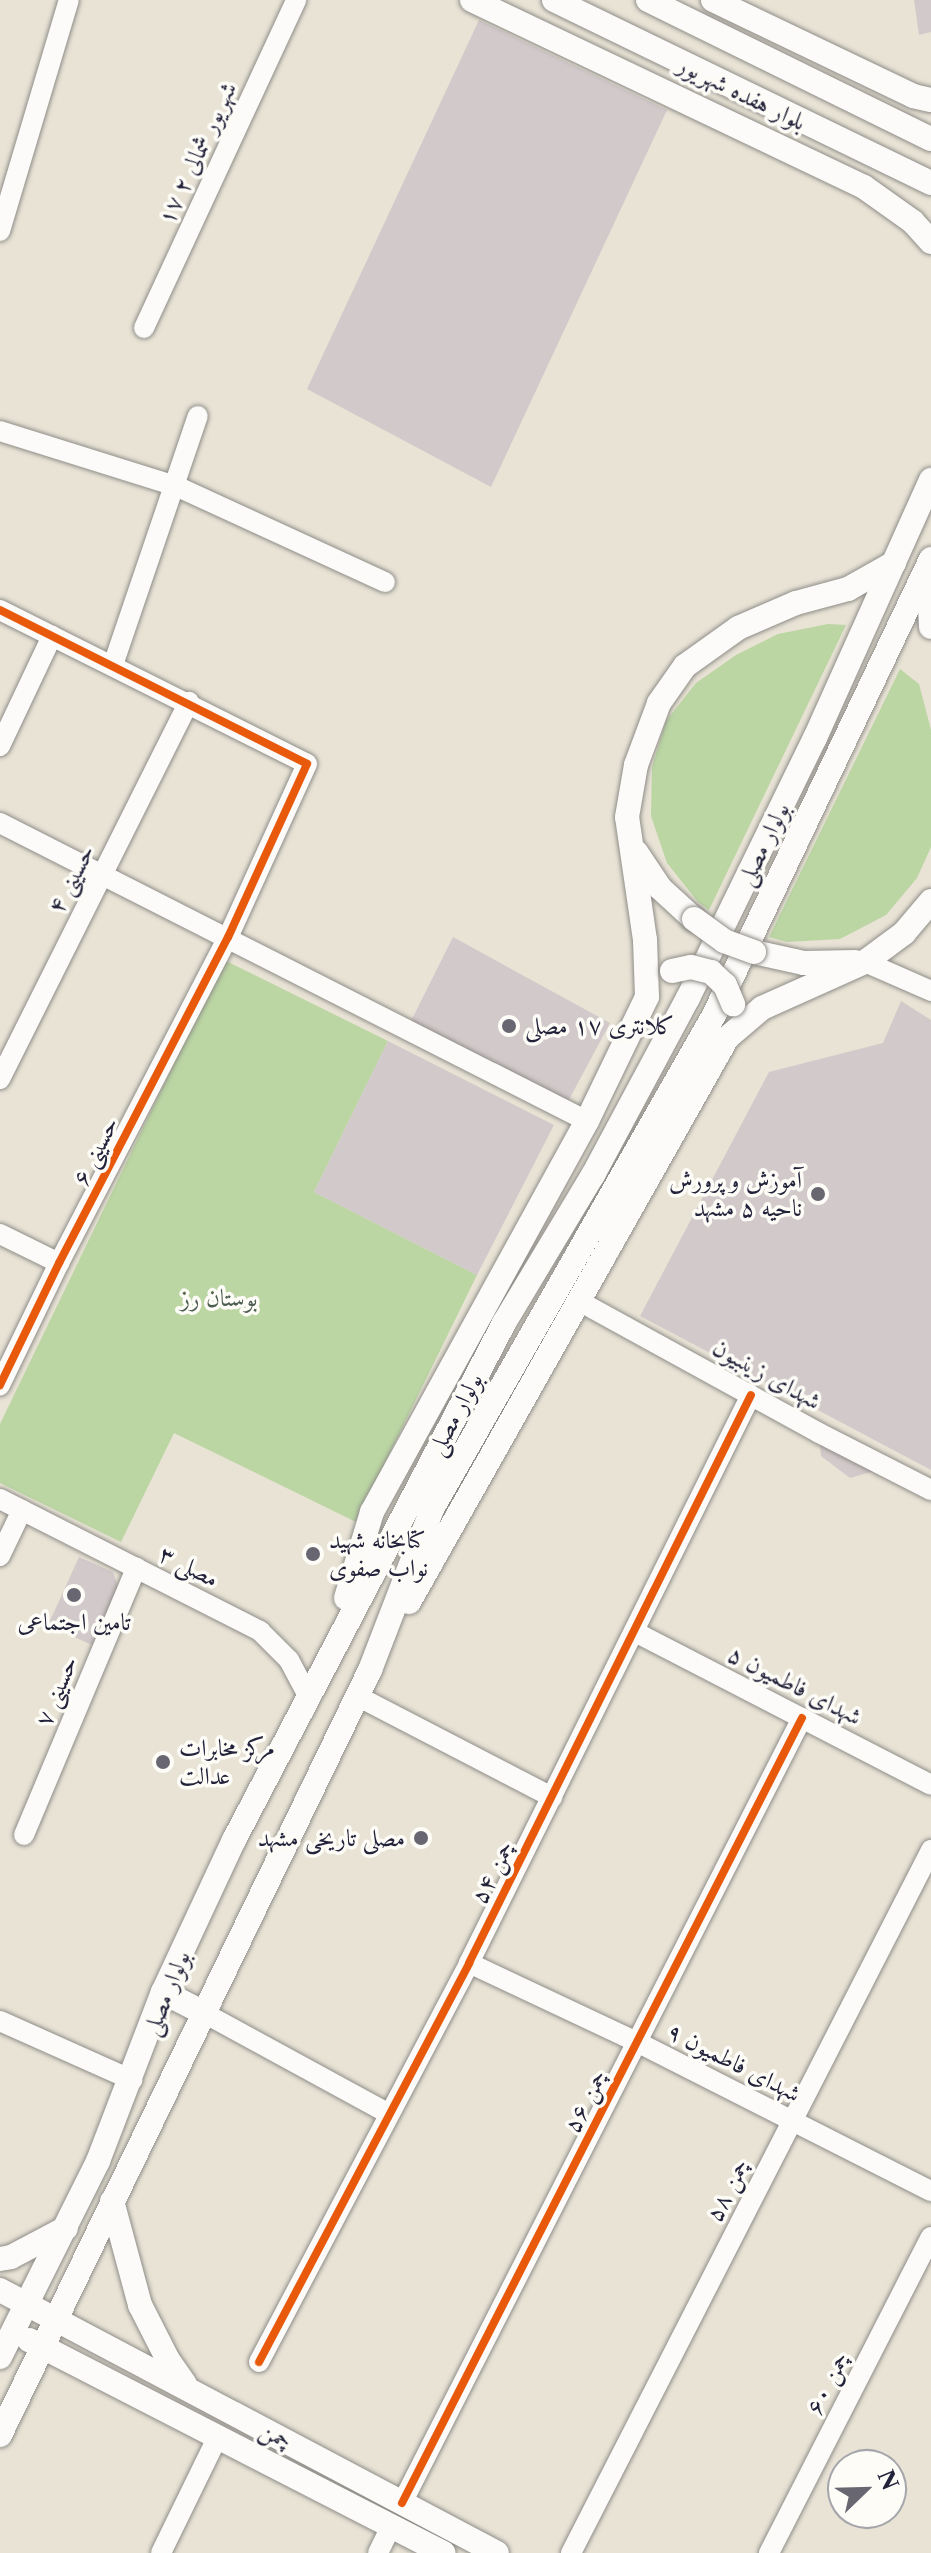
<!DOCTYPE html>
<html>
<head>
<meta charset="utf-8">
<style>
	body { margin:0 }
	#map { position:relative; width:931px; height:2553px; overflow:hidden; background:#e8e3d5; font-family:"Libre Caslon Text",Amiri,serif }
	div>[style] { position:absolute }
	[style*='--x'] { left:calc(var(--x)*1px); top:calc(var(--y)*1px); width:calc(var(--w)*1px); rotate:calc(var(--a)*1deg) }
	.green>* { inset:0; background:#bbd5a3 }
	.building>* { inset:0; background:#d2c9ca }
	.roads { filter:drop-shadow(0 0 2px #8f8d89) drop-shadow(0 0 2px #8f8d89) }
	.minor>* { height:20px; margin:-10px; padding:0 10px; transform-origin:10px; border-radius:10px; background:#fcfbf9 }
	.major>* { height:24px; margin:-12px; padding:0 12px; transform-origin:12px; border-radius:12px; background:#fcfbf9 }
	.bridges { filter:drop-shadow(0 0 2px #8f8d89) drop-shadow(0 0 2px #8f8d89) }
	.major-bridge>* { height:24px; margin:-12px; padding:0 12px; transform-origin:12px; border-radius:12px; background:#fcfbf9 }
	.cycleway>* { height:8px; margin:-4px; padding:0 4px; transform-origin:4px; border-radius:4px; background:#e8590c }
	.dots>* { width:22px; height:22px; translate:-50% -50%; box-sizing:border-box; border:4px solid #fdfcf7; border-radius:50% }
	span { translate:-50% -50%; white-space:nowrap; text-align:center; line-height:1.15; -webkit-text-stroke:7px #fdfcf7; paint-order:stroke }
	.street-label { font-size:24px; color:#22223b }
	.poi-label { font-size:24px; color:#22223b }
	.left { translate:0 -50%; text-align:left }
	.right { translate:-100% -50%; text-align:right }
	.park-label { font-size:24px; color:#4b5c51 }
	.north { position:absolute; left:827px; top:2449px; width:80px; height:80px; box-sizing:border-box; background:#fdfcf7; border:2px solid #a5a5ac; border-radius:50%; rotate:67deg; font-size:22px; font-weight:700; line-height:32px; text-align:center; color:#22223b }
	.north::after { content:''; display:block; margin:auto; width:28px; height:36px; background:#676671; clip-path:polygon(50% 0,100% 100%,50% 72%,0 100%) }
</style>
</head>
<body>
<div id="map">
	<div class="green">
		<div style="clip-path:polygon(828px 624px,846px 625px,709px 910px,698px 902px,667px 863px,651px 816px,652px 767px,666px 721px,696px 683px,736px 655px,778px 634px)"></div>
		<div style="clip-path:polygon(900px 669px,919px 684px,931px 730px,931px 847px,917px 878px,886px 915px,840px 939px,787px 942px,769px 937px)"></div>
		<div style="clip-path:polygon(224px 960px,388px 1041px,314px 1192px,477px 1275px,356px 1522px,174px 1433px,121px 1542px,0 1483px,0 1424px)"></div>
	</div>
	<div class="building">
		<div style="clip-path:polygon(914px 0,931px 0,931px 32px,919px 35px)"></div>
		<div style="clip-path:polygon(479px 20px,667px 110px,491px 487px,307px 389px)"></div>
		<div style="clip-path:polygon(453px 937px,610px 1023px,564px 1109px,407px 1029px)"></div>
		<div style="clip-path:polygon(901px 1001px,931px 1020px,931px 1470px,640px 1316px,769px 1072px,883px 1043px)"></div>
		<div style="clip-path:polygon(388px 1041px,554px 1125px,477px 1275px,314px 1192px)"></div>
		<div style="clip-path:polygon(819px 1433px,888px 1467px,850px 1478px,821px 1456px)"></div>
		<div style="clip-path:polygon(79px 1557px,113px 1572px,118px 1587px,92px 1645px,48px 1625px)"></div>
	</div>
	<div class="roads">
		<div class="minor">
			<div style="--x:0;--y:231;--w:241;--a:-73.4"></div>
			<div style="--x:144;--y:328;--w:362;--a:-65.1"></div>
			<div style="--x:0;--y:431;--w:184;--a:17.4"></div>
			<div style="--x:176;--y:486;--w:230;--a:24.7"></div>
			<div style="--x:0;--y:610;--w:343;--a:26.6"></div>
			<div style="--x:307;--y:764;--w:190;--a:114.5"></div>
			<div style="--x:228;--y:937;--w:367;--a:117.4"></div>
			<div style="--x:59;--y:1263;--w:136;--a:115.8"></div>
			<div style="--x:113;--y:665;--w:263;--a:-71.2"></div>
			<div style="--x:0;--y:746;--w:122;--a:-64.7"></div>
			<div style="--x:0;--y:823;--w:658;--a:26.92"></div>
			<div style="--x:865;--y:962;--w:72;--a:23.7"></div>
			<div style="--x:0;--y:1079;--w:422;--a:-63.4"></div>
			<div style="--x:0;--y:1234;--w:66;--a:26.2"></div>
			<div style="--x:579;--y:1301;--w:274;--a:28.8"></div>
			<div style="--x:819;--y:1433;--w:126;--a:27"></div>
			<div style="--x:0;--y:1499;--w:292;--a:26.9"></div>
			<div style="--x:260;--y:1631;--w:41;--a:45"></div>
			<div style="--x:289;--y:1660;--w:40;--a:62"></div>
			<div style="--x:0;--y:1556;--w:51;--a:-64.4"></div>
			<div style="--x:635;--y:1632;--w:333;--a:27.3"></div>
			<div style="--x:357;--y:1696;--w:220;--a:27.4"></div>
			<div style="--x:24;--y:1835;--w:290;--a:-67.2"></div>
			<div style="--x:469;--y:1963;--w:186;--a:25.2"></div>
			<div style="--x:637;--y:2042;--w:330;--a:26.9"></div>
			<div style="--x:204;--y:2013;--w:211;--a:28.6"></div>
			<div style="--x:0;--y:2021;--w:145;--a:24.1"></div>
			<div style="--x:259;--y:2362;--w:451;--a:-62.2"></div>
			<div style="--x:469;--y:1963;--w:634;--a:-63.6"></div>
			<div style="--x:402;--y:2503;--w:881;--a:-63"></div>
			<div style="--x:161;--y:2553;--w:130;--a:-64"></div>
			<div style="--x:378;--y:2553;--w:30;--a:-64"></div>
			<div style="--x:571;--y:2553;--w:790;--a:-62.88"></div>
			<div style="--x:769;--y:2553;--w:355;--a:-62.9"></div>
		</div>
		<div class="major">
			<div style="--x:472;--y:0;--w:434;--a:25.5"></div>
			<div style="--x:864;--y:187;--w:60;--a:35.5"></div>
			<div style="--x:913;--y:222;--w:27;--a:48"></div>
			<div style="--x:554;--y:0;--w:419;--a:25.9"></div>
			<div style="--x:648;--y:0;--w:315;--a:26.2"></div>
			<div style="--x:713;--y:0;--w:222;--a:25.6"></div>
			<div style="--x:913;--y:96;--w:18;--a:13"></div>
			<div style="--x:928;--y:569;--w:58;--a:87"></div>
			<div style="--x:636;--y:852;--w:43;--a:56.3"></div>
			<div style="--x:660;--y:888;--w:46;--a:42.4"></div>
			<div style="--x:754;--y:952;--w:51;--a:12.4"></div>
			<div style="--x:804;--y:963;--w:51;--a:-1.1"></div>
			<div style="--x:346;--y:1598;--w:90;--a:-73.2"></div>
			<div style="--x:372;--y:1512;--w:446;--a:-61.2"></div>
			<div style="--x:587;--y:1121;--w:138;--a:-64.2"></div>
			<div style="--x:647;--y:997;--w:57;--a:-92"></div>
			<div style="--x:645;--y:940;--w:124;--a:-98.3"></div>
			<div style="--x:627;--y:817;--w:53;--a:-80.2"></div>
			<div style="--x:636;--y:765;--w:66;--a:-69.6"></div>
			<div style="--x:659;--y:703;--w:45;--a:-54.9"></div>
			<div style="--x:685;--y:666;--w:65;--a:-35.6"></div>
			<div style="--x:738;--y:628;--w:63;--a:-23.3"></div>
			<div style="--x:796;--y:603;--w:54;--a:-15.1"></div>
			<div style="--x:848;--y:589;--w:53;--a:-29.5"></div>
			<div style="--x:409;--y:1602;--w:647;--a:-60.58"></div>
			<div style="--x:727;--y:1038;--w:46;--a:-40.6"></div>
			<div style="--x:762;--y:1008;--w:113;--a:-24.1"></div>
			<div style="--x:865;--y:962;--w:49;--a:-36.6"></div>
			<div style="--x:904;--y:933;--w:42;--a:-49.8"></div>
			<div style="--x:163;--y:1992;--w:46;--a:27.1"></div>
			<div style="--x:112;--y:2201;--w:108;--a:74.9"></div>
			<div style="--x:140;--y:2305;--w:62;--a:63"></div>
			<div style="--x:168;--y:2360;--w:29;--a:55"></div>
			<div style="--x:0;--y:2259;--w:11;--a:-10"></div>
			<div style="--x:11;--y:2257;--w:62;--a:-27.8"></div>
			<div style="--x:0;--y:2290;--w:562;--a:27.89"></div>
			<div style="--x:29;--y:2340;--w:466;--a:27.2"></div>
			<div style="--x:0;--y:2357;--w:219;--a:-63.4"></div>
			<div style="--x:98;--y:2161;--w:181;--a:-69"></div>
			<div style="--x:163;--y:1992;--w:168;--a:-65"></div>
			<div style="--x:234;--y:1840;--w:583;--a:-62.42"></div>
			<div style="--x:504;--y:1323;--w:173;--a:-59"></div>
			<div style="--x:593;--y:1175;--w:201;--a:-61.8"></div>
			<div style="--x:688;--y:998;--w:289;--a:-64"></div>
			<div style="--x:815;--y:738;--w:283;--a:-65.8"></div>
			<div style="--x:0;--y:2435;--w:850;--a:-64.19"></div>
			<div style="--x:370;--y:1670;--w:175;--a:-68.9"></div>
			<div style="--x:433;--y:1507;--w:567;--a:-60.27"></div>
			<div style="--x:714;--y:1015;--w:505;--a:-64.55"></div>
		</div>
	</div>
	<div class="bridges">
		<div class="major-bridge">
			<div style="--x:694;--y:919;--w:37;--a:36"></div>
			<div style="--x:724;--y:941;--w:32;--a:20"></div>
			<div style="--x:672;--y:971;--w:19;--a:-12"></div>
			<div style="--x:691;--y:967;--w:21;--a:14"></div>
			<div style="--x:711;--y:972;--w:19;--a:43"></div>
			<div style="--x:725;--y:985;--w:21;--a:67"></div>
		</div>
	</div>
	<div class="cycleway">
		<div style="--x:0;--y:610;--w:343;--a:26.6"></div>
		<div style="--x:307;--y:764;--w:190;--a:114.5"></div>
		<div style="--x:228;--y:937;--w:367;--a:117.4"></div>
		<div style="--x:59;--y:1263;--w:136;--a:115.8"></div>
		<div style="--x:259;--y:2362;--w:451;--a:-62.2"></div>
		<div style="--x:469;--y:1963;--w:634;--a:-63.6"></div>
		<div style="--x:402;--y:2503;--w:881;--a:-63"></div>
	</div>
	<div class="dots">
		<div style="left:509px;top:1026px;background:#676671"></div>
		<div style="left:818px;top:1194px;background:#676671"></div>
		<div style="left:313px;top:1554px;background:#676671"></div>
		<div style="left:74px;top:1595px;background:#676671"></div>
		<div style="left:163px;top:1762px;background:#676671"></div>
		<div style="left:421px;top:1838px;background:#676671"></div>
	</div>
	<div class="street-label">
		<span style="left:742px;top:93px;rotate:26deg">بلوار هفده شهریور</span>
		<span style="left:197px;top:153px;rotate:-65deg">۱۷ شهریور شمالی ۲</span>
		<span style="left:763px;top:844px;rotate:-64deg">بولوار مصلی</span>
		<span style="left:71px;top:879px;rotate:-63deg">حسینی ۴</span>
		<span style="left:95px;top:1151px;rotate:-63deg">حسینی ۶</span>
		<span style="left:767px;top:1374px;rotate:29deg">شهدای زینبیون</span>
		<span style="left:455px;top:1414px;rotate:-62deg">بولوار مصلی</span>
		<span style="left:189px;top:1566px;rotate:27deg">مصلی ۳</span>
		<span style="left:795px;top:1685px;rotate:27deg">شهدای فاطمیون ۵</span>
		<span style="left:56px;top:1691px;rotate:-67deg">حسینی ۷</span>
		<span style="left:492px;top:1872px;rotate:-63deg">چمن ۵۴</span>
		<span style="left:166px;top:1993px;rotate:-68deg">بولوار مصلی</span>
		<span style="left:734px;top:2062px;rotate:27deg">شهدای فاطمیون ۹</span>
		<span style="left:585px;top:2101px;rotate:-63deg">چمن ۵۶</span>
		<span style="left:727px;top:2190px;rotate:-63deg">چمن ۵۸</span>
		<span style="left:827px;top:2383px;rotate:-63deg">چمن ۶۰</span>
		<span style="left:276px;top:2435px;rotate:28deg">چمن</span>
	</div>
	<div class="poi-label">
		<span class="left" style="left:525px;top:1026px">کلانتری ۱۷ مصلی</span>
		<span class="right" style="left:802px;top:1194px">آموزش و پرورش<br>ناحیه ۵ مشهد</span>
		<span class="left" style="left:329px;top:1554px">کتابخانه شهید<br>نواب صفوی</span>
		<span style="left:74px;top:1622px">تامین اجتماعی</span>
		<span class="left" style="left:179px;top:1762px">مرکز مخابرات<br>عدالت</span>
		<span class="right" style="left:405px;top:1838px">مصلی تاریخی مشهد</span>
	</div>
	<div class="park-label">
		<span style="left:219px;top:1298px">بوستان رز</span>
	</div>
	<div class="north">N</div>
</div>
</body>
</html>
